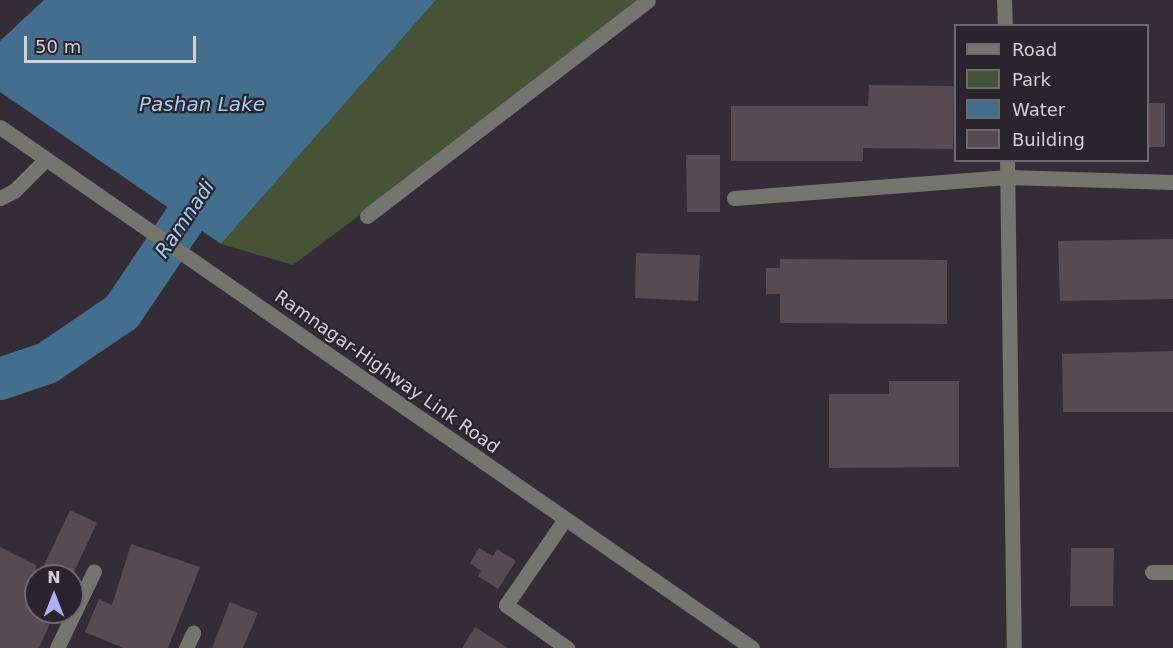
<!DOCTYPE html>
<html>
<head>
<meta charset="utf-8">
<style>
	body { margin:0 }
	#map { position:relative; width:1173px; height:648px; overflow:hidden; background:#342d37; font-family:"DejaVu Sans",sans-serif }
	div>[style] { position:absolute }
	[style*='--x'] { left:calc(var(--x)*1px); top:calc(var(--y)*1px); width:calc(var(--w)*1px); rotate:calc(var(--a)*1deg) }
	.green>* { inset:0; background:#455437 }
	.water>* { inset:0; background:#436e8d }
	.river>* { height:42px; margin:-21px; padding:0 21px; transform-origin:21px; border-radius:21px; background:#436e8d }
	.building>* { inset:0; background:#574a50 }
	.minor>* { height:15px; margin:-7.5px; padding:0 7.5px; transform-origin:7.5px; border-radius:7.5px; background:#75756f }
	span { translate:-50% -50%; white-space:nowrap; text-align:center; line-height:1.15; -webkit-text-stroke:4.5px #2a242d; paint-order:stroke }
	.street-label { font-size:18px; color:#d4d0d6 }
	.water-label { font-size:20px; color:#9cd2f9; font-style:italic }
	.legend { position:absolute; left:954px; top:24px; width:195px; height:138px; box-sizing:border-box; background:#2a242d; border:2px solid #6e6971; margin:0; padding:8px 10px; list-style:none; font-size:18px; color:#d4d0d6 }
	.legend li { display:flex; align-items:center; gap:12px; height:30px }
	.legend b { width:30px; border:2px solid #6e6971 }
	.north { position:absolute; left:24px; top:564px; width:60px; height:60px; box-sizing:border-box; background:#2a242d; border:2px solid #6e6971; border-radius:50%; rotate:0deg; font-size:16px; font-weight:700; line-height:24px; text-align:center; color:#d4d0d6 }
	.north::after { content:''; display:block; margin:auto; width:21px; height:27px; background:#b1adfa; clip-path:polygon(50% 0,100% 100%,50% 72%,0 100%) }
	.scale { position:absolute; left:24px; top:36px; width:172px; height:27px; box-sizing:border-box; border:3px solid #d4d0d6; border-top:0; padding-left:8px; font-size:18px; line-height:21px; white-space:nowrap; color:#d4d0d6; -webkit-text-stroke:4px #2a242d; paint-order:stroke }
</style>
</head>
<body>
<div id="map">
	<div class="green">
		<div style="clip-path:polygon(436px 0,648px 0,293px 265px,221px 244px)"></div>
	</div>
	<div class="water">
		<div style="clip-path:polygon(44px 0,436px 0,221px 244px,0 92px,0 41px)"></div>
	</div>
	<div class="river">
		<div style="--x:0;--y:379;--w:50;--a:-18.8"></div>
		<div style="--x:47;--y:363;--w:91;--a:-34.2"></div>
		<div style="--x:122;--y:312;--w:170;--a:-56"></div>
	</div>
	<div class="building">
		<div style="clip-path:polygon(869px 85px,954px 86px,953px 149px,863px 148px,863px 161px,731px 161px,731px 106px,868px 106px)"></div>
		<div style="clip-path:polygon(1148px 103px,1165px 103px,1165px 147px,1148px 147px)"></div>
		<div style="clip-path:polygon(686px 155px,720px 155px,720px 212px,687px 212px)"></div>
		<div style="clip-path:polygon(1173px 239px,1173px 299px,1060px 301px,1058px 241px)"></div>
		<div style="clip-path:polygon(636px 253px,700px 255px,698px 301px,635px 298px)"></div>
		<div style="clip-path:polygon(780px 259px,947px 260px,947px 324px,780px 323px,780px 294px,766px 294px,766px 268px,780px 268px)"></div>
		<div style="clip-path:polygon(1173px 351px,1173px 412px,1063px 412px,1062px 354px)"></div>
		<div style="clip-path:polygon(889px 381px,959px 381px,959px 467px,829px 468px,829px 394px,889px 394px)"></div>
		<div style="clip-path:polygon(70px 510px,97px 523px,72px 576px,39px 576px)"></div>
		<div style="clip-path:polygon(131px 544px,200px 567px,168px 648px,123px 648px,85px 632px,99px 599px,112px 605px)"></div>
		<div style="clip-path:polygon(0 547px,36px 565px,36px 612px,55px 612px,39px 648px,0 648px)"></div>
		<div style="clip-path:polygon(479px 548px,493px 556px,497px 549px,516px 561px,498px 589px,478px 576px,481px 571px,470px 563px)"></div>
		<div style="clip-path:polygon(1071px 548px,1114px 548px,1113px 606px,1070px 606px)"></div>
		<div style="clip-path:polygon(230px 602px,258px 613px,243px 648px,212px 648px)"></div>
		<div style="clip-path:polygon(475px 627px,508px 648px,462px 648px)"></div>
	</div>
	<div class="minor">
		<div style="--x:1004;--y:0;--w:26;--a:88"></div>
		<div style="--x:0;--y:127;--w:915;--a:34.71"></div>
		<div style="--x:1007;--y:160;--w:488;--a:89.2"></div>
		<div style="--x:0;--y:198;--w:16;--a:-27"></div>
		<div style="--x:14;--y:191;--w:45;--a:-45"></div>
		<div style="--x:734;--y:198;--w:274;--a:-4.4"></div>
		<div style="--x:1007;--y:177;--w:166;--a:1.7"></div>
		<div style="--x:367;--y:216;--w:354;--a:-37.5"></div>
		<div style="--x:565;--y:519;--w:104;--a:124.5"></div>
		<div style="--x:506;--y:605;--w:75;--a:35.2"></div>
		<div style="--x:1152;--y:572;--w:21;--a:0"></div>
		<div style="--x:57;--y:648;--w:85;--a:-64.3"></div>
		<div style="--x:186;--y:648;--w:17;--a:-65"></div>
	</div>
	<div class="street-label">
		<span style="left:387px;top:372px;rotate:35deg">Ramnagar-Highway Link Road</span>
	</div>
	<div class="water-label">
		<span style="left:202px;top:104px">Pashan Lake</span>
		<span style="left:185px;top:219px;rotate:-56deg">Ramnadi</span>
	</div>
	<ul class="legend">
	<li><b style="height:8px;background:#75756f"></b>Road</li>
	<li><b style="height:16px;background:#455437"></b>Park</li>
	<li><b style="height:16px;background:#436e8d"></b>Water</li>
	<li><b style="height:16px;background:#574a50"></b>Building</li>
	</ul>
	<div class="north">N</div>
	<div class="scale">50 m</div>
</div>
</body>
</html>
